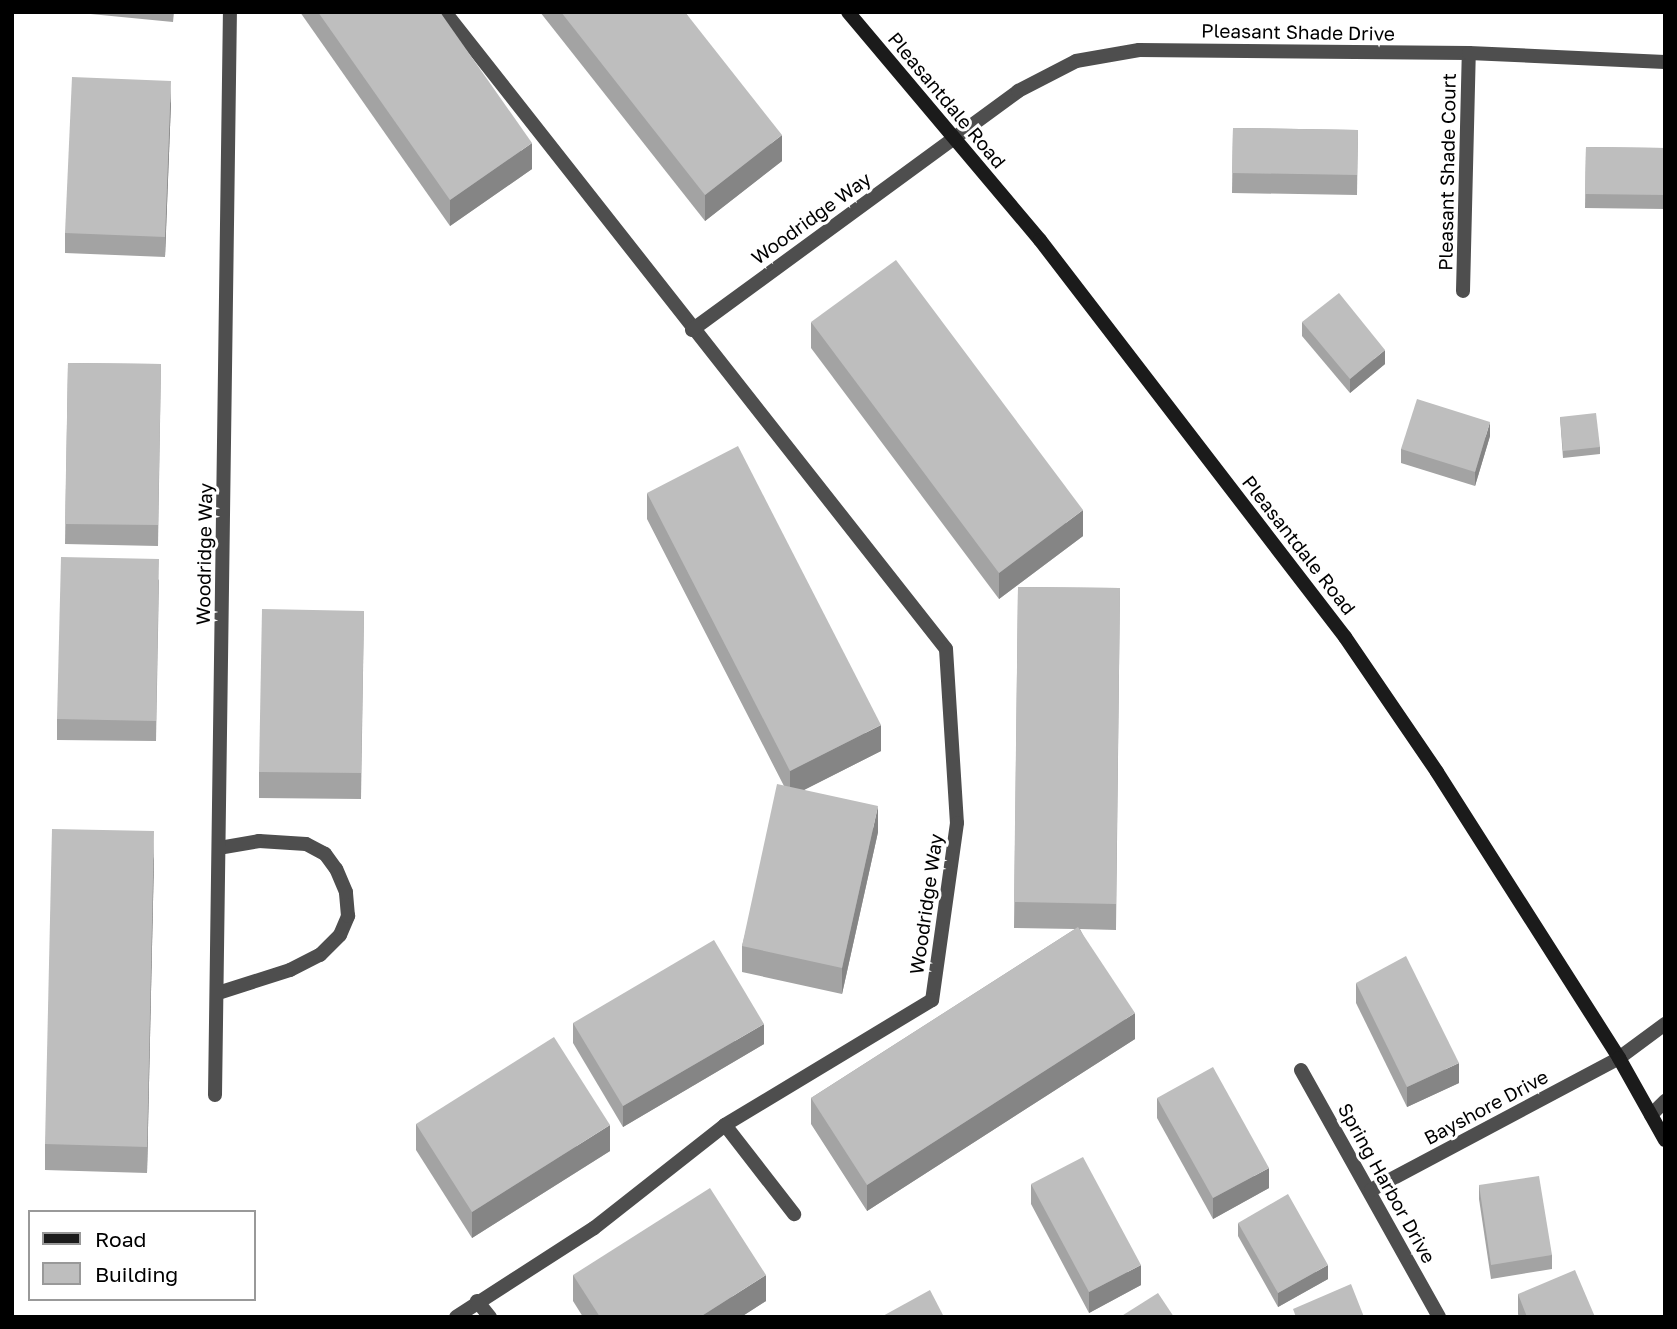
<!DOCTYPE html>
<html>
<head>
<meta charset="utf-8">
<style>
	body { margin:0 }
	#map { position:relative; width:1677px; height:1329px; overflow:hidden; background:#fff; font-family:"Golos Text",sans-serif }
	div>[style] { position:absolute }
	[style*='--x'] { left:calc(var(--x)*1px); top:calc(var(--y)*1px); width:calc(var(--w)*1px); rotate:calc(var(--a)*1deg) }
	.service>* { height:14px; margin:-7px; padding:0 7px; transform-origin:7px; border-radius:7px; background:#4e4e4e }
	.minor>* { height:14px; margin:-7px; padding:0 7px; transform-origin:7px; border-radius:7px; background:#4e4e4e }
	.secondary>* { height:14px; margin:-7px; padding:0 7px; transform-origin:7px; border-radius:7px; background:#1b1b1b }
	.wall>* { inset:0; background:#a3a3a3 }
	.shaded-wall>* { inset:0; background:#858585 }
	.building>* { inset:0; background:#bebebe }
	span { translate:-50% -50%; white-space:nowrap; text-align:center; line-height:1.15; -webkit-text-stroke:6px #fff; paint-order:stroke }
	.street-label { font-size:19px; color:#000 }
	.frame { position:absolute; inset:0; border:14px solid #000; pointer-events:none }
	.legend { position:absolute; left:28px; top:1210px; width:228px; height:91px; box-sizing:border-box; background:#fff; border:2px solid #999; margin:0; padding:9px 12px; list-style:none; font-size:21px; color:#000 }
	.legend li { display:flex; align-items:center; gap:14px; height:35px }
	.legend b { width:35px; border:2px solid #999 }
</style>
</head>
<body>
<div id="map">
	<div class="service">
		<div style="--x:1619;--y:1058;--w:57;--a:-36.5"></div>
		<div style="--x:1651;--y:1115;--w:20;--a:-45"></div>
	</div>
	<div class="minor">
		<div style="--x:445;--y:12;--w:810;--a:51.81"></div>
		<div style="--x:946;--y:649;--w:174;--a:86.4"></div>
		<div style="--x:957;--y:823;--w:179;--a:98"></div>
		<div style="--x:932;--y:1000;--w:242;--a:148.9"></div>
		<div style="--x:725;--y:1125;--w:167;--a:141.8"></div>
		<div style="--x:594;--y:1228;--w:164;--a:147.2"></div>
		<div style="--x:1463;--y:291;--w:238;--a:-88.6"></div>
		<div style="--x:692;--y:330;--w:404;--a:-36.2"></div>
		<div style="--x:1018;--y:91;--w:65;--a:-27.3"></div>
		<div style="--x:1076;--y:61;--w:64;--a:-9.9"></div>
		<div style="--x:1139;--y:50;--w:330;--a:0.5"></div>
		<div style="--x:1469;--y:53;--w:196;--a:2.6"></div>
		<div style="--x:218;--y:993;--w:76;--a:-17.7"></div>
		<div style="--x:290;--y:970;--w:34;--a:-27"></div>
		<div style="--x:320;--y:955;--w:28;--a:-45"></div>
		<div style="--x:340;--y:935;--w:21;--a:-67"></div>
		<div style="--x:348;--y:916;--w:24;--a:-95"></div>
		<div style="--x:346;--y:892;--w:25;--a:-113"></div>
		<div style="--x:336;--y:869;--w:19;--a:-126"></div>
		<div style="--x:325;--y:854;--w:21;--a:-152"></div>
		<div style="--x:306;--y:844;--w:47;--a:-176.3"></div>
		<div style="--x:259;--y:841;--w:40;--a:170"></div>
		<div style="--x:1301;--y:1070;--w:283;--a:60.8"></div>
		<div style="--x:215;--y:1095;--w:1083;--a:-89.21"></div>
		<div style="--x:725;--y:1125;--w:113;--a:52.2"></div>
		<div style="--x:1371;--y:1190;--w:281;--a:-28"></div>
		<div style="--x:477;--y:1301;--w:21;--a:51"></div>
	</div>
	<div class="secondary">
		<div style="--x:848;--y:12;--w:298;--a:49.9"></div>
		<div style="--x:1040;--y:240;--w:501;--a:52.47"></div>
		<div style="--x:1345;--y:637;--w:163;--a:55.7"></div>
		<div style="--x:1437;--y:772;--w:339;--a:57.5"></div>
		<div style="--x:1619;--y:1058;--w:94;--a:60.7"></div>
	</div>
	<div class="wall">
		<div style="clip-path:polygon(70px 12px,174px 12px,173px 22px)"></div>
		<div style="clip-path:polygon(300px 12px,440px 12px,532px 169px,450px 226px)"></div>
		<div style="clip-path:polygon(540px 12px,685px 12px,782px 161px,705px 221px)"></div>
		<div style="clip-path:polygon(171px 102px,165px 257px,65px 253px,65px 233px)"></div>
		<div style="clip-path:polygon(1233px 128px,1358px 130px,1357px 195px,1232px 193px)"></div>
		<div style="clip-path:polygon(1586px 147px,1665px 148px,1665px 209px,1585px 208px)"></div>
		<div style="clip-path:polygon(811px 322px,1083px 536px,999px 599px,811px 348px)"></div>
		<div style="clip-path:polygon(1302px 322px,1385px 364px,1350px 393px,1302px 336px)"></div>
		<div style="clip-path:polygon(68px 363px,161px 364px,158px 546px,65px 544px)"></div>
		<div style="clip-path:polygon(1560px 417px,1600px 447px,1600px 454px,1563px 458px)"></div>
		<div style="clip-path:polygon(1490px 436px,1475px 486px,1401px 463px,1401px 449px)"></div>
		<div style="clip-path:polygon(647px 493px,881px 751px,804px 790px,878px 832px,842px 994px,742px 972px,742px 946px,784px 786px,647px 519px)"></div>
		<div style="clip-path:polygon(159px 579px,156px 741px,57px 740px,57px 719px)"></div>
		<div style="clip-path:polygon(1018px 587px,1120px 588px,1116px 930px,1080px 929px,1135px 1039px,867px 1211px,811px 1124px,811px 1098px,1075px 929px,1014px 928px)"></div>
		<div style="clip-path:polygon(364px 611px,361px 799px,259px 798px,259px 772px)"></div>
		<div style="clip-path:polygon(154px 857px,147px 1173px,45px 1170px,45px 1144px)"></div>
		<div style="clip-path:polygon(1356px 983px,1459px 1083px,1407px 1107px,1356px 1003px)"></div>
		<div style="clip-path:polygon(573px 1023px,764px 1044px,623px 1127px,573px 1043px)"></div>
		<div style="clip-path:polygon(1157px 1098px,1269px 1188px,1213px 1219px,1157px 1118px)"></div>
		<div style="clip-path:polygon(416px 1124px,610px 1151px,472px 1238px,416px 1150px)"></div>
		<div style="clip-path:polygon(1031px 1184px,1141px 1285px,1089px 1313px,1031px 1204px)"></div>
		<div style="clip-path:polygon(1479px 1185px,1552px 1255px,1552px 1269px,1491px 1279px,1479px 1199px)"></div>
		<div style="clip-path:polygon(1238px 1223px,1328px 1279px,1278px 1307px,1238px 1236px)"></div>
		<div style="clip-path:polygon(573px 1275px,766px 1301px,741px 1317px,583px 1317px,573px 1301px)"></div>
		<div style="clip-path:polygon(1518px 1294px,1595px 1317px,1519px 1317px,1518px 1314px)"></div>
	</div>
	<div class="shaded-wall">
		<div style="clip-path:polygon(171px 81px,171px 102px,165px 257px,165px 237px)"></div>
		<div style="clip-path:polygon(782px 135px,782px 161px,705px 221px,705px 195px)"></div>
		<div style="clip-path:polygon(532px 143px,532px 169px,450px 226px,450px 200px)"></div>
		<div style="clip-path:polygon(1385px 350px,1385px 364px,1350px 393px,1350px 379px)"></div>
		<div style="clip-path:polygon(1490px 422px,1490px 436px,1475px 486px,1475px 472px)"></div>
		<div style="clip-path:polygon(1083px 510px,1083px 536px,999px 599px,999px 573px)"></div>
		<div style="clip-path:polygon(881px 725px,881px 751px,790px 797px,790px 771px)"></div>
		<div style="clip-path:polygon(878px 806px,878px 832px,842px 994px,842px 968px)"></div>
		<div style="clip-path:polygon(154px 831px,154px 857px,147px 1173px,147px 1147px)"></div>
		<div style="clip-path:polygon(1135px 1013px,1135px 1039px,867px 1211px,867px 1185px)"></div>
		<div style="clip-path:polygon(764px 1024px,764px 1044px,623px 1127px,623px 1106px)"></div>
		<div style="clip-path:polygon(1459px 1063px,1459px 1083px,1407px 1107px,1407px 1087px)"></div>
		<div style="clip-path:polygon(610px 1125px,610px 1151px,472px 1238px,472px 1212px)"></div>
		<div style="clip-path:polygon(1269px 1168px,1269px 1188px,1213px 1219px,1213px 1198px)"></div>
		<div style="clip-path:polygon(1141px 1265px,1141px 1285px,1089px 1313px,1089px 1292px)"></div>
		<div style="clip-path:polygon(1328px 1265px,1328px 1279px,1278px 1307px,1278px 1293px)"></div>
		<div style="clip-path:polygon(766px 1275px,766px 1301px,741px 1317px,700px 1317px)"></div>
	</div>
	<div class="building">
		<div style="clip-path:polygon(318px 12px,440px 12px,532px 143px,450px 200px)"></div>
		<div style="clip-path:polygon(561px 12px,685px 12px,782px 135px,705px 195px)"></div>
		<div style="clip-path:polygon(72px 77px,171px 81px,165px 237px,65px 233px)"></div>
		<div style="clip-path:polygon(1233px 128px,1358px 130px,1357px 175px,1232px 173px)"></div>
		<div style="clip-path:polygon(1586px 147px,1665px 148px,1665px 195px,1585px 194px)"></div>
		<div style="clip-path:polygon(896px 260px,1083px 510px,999px 573px,811px 322px)"></div>
		<div style="clip-path:polygon(1339px 293px,1385px 350px,1350px 379px,1302px 322px)"></div>
		<div style="clip-path:polygon(68px 363px,161px 364px,158px 525px,65px 524px)"></div>
		<div style="clip-path:polygon(1417px 399px,1490px 422px,1475px 472px,1401px 449px)"></div>
		<div style="clip-path:polygon(1596px 413px,1600px 447px,1563px 451px,1560px 417px)"></div>
		<div style="clip-path:polygon(738px 446px,881px 725px,790px 771px,647px 493px)"></div>
		<div style="clip-path:polygon(61px 557px,159px 559px,156px 721px,57px 719px)"></div>
		<div style="clip-path:polygon(1018px 587px,1120px 588px,1116px 904px,1014px 902px)"></div>
		<div style="clip-path:polygon(262px 609px,364px 611px,361px 773px,259px 772px)"></div>
		<div style="clip-path:polygon(777px 784px,878px 806px,842px 968px,742px 946px)"></div>
		<div style="clip-path:polygon(52px 829px,154px 831px,147px 1147px,45px 1144px)"></div>
		<div style="clip-path:polygon(1078px 927px,1135px 1013px,867px 1185px,811px 1098px)"></div>
		<div style="clip-path:polygon(714px 940px,764px 1024px,623px 1106px,573px 1023px)"></div>
		<div style="clip-path:polygon(1406px 956px,1459px 1063px,1407px 1087px,1356px 983px)"></div>
		<div style="clip-path:polygon(554px 1037px,610px 1125px,472px 1212px,416px 1124px)"></div>
		<div style="clip-path:polygon(1213px 1067px,1269px 1168px,1213px 1198px,1157px 1098px)"></div>
		<div style="clip-path:polygon(1083px 1157px,1141px 1265px,1089px 1292px,1031px 1184px)"></div>
		<div style="clip-path:polygon(1539px 1176px,1552px 1255px,1491px 1265px,1479px 1185px)"></div>
		<div style="clip-path:polygon(710px 1188px,766px 1275px,700px 1317px,600px 1317px,573px 1275px)"></div>
		<div style="clip-path:polygon(1288px 1194px,1328px 1265px,1278px 1293px,1238px 1223px)"></div>
		<div style="clip-path:polygon(1575px 1270px,1595px 1317px,1527px 1317px,1518px 1294px)"></div>
		<div style="clip-path:polygon(1351px 1284px,1364px 1317px,1296px 1317px,1293px 1309px)"></div>
		<div style="clip-path:polygon(930px 1290px,944px 1317px,881px 1317px)"></div>
		<div style="clip-path:polygon(1158px 1293px,1174px 1317px,1120px 1317px)"></div>
	</div>
	<div class="street-label">
		<span style="left:1298px;top:32px;rotate:1deg">Pleasant Shade Drive</span>
		<span style="left:947px;top:100px;rotate:50deg">Pleasantdale Road</span>
		<span style="left:1447px;top:172px;rotate:-89deg">Pleasant Shade Court</span>
		<span style="left:811px;top:218px;rotate:-36deg">Woodridge Way</span>
		<span style="left:1299px;top:545px;rotate:52deg">Pleasantdale Road</span>
		<span style="left:204px;top:554px;rotate:-89deg">Woodridge Way</span>
		<span style="left:926px;top:904px;rotate:-82deg">Woodridge Way</span>
		<span style="left:1486px;top:1107px;rotate:-28deg">Bayshore Drive</span>
		<span style="left:1387px;top:1183px;rotate:61deg">Spring Harbor Drive</span>
	</div>
	<div class="frame"></div>
	<ul class="legend">
	<li><b style="height:9px;background:#1b1b1b"></b>Road</li>
	<li><b style="height:19px;background:#bebebe"></b>Building</li>
	</ul>
</div>
</body>
</html>
